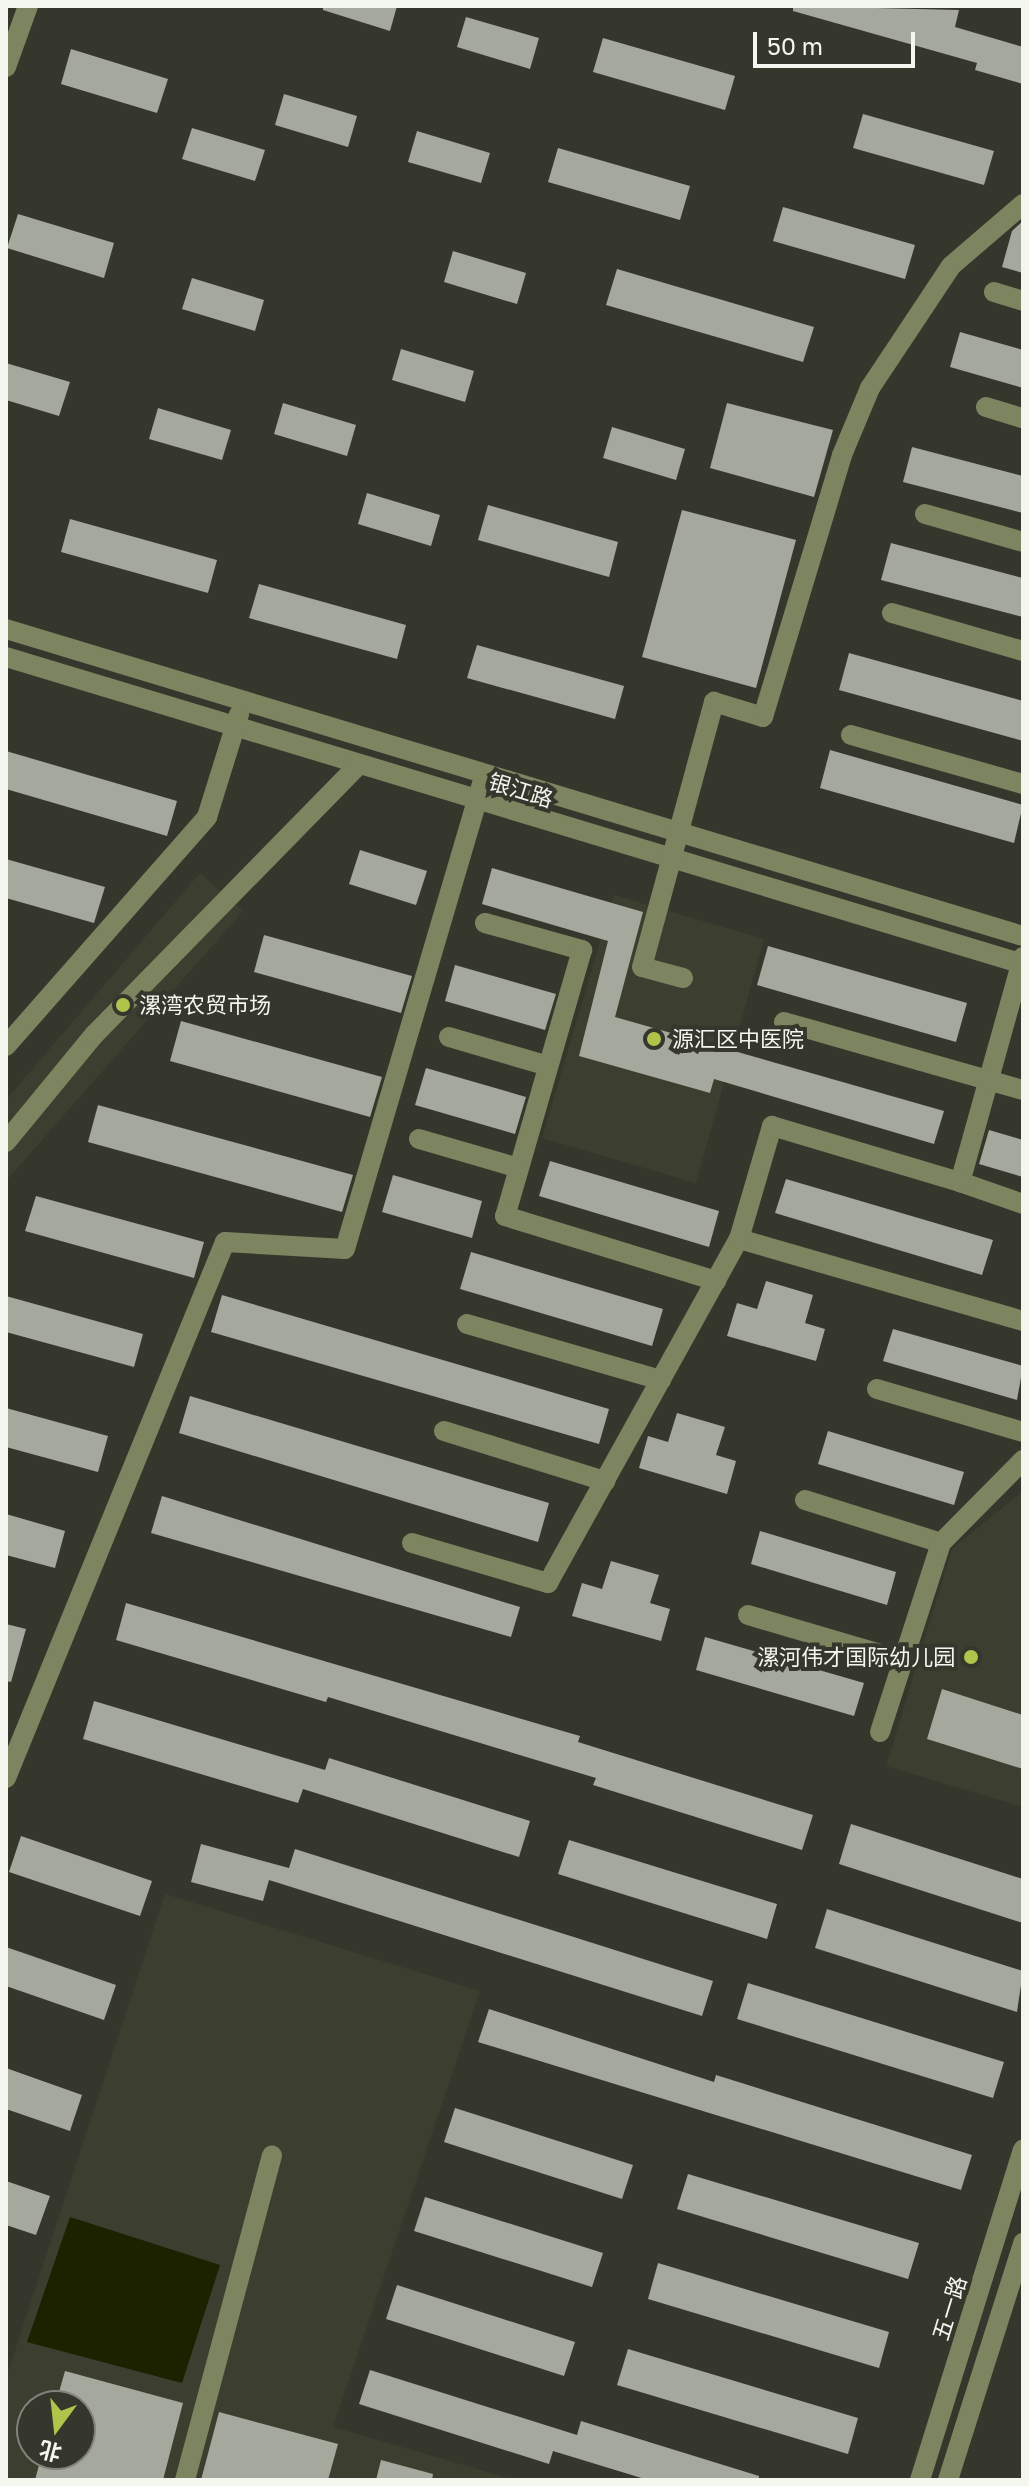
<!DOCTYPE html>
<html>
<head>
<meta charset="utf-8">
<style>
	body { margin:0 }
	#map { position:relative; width:1029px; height:2486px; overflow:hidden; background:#35372d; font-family:"Golos Text","Noto Sans SC",sans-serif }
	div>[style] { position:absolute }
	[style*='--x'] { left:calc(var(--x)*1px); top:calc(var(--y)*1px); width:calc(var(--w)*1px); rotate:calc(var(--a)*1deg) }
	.built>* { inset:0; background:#3c3f2f }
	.water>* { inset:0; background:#1c2100 }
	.building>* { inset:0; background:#a5a89c }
	.minor>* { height:20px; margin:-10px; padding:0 10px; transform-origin:10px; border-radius:10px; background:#7d8460 }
	.dots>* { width:22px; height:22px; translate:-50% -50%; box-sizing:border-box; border:4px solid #35372d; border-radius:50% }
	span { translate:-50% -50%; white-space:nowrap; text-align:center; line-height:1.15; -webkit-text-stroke:8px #35372d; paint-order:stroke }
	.street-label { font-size:22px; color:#f4f6f0 }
	.poi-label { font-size:22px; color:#f4f6f0 }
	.left { translate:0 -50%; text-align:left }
	.right { translate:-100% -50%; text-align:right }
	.frame { position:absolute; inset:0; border:8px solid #f4f6f0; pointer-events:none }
	.north { position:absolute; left:16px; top:2390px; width:80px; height:80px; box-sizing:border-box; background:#35372d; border:2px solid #81837b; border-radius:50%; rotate:195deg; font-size:22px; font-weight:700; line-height:32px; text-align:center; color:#f4f6f0 }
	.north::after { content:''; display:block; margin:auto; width:28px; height:36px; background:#b2c34c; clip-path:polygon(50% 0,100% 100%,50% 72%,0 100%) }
	.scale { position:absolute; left:753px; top:32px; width:162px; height:36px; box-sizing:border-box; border:4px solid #f4f6f0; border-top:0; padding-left:10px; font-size:24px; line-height:28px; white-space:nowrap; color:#f4f6f0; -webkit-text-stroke:6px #35372d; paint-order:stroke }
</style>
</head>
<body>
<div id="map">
	<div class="built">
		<div style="clip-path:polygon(200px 873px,243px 911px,6px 1181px,6px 1100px)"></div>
		<div style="clip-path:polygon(614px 895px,764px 939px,696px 1183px,542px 1138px)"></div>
		<div style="clip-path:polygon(1023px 1491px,1023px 1807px,886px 1766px,952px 1549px)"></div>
		<div style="clip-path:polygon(evenodd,165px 1894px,480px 1991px,333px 2427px,515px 2480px,6px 2480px,6px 2378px,165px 1894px,32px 2406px,80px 2406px,80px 2454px,32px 2454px,32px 2406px)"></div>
	</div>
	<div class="water">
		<div style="clip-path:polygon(70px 2217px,220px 2265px,182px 2383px,27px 2342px)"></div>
	</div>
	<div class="building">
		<div style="clip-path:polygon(323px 6px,397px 6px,390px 31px,323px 10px)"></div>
		<div style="clip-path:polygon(793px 6px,959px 10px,955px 27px,1023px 47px,1023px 84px,975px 70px,977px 63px,793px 11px)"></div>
		<div style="clip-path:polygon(466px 17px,539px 38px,530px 69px,457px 47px)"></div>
		<div style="clip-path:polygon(603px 38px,735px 76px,725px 110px,593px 72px)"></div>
		<div style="clip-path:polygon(71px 49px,168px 79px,157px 113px,61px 84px)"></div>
		<div style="clip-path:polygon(284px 94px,357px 116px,348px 147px,275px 125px)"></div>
		<div style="clip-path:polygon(863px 114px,994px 151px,984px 185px,853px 148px)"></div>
		<div style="clip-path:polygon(192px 128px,265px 150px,255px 181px,182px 159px)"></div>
		<div style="clip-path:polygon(417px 131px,490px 153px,481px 183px,408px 162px)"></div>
		<div style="clip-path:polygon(558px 148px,690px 186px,680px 220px,548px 182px)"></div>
		<div style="clip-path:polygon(783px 207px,915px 245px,905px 279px,773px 241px)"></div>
		<div style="clip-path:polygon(18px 214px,114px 243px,104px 278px,7px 248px)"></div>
		<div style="clip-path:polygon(1023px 221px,1023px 273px,1002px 267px,1012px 231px)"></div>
		<div style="clip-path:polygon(453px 251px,526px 273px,517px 304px,444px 282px)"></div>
		<div style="clip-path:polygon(617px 269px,814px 327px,803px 362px,606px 305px)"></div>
		<div style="clip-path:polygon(192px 278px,264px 300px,255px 331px,182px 309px)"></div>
		<div style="clip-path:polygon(960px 332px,1023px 350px,1023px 388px,950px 367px)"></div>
		<div style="clip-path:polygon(401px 349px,474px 371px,465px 402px,392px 380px)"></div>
		<div style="clip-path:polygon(6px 363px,70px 382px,59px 416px,6px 400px)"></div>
		<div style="clip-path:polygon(283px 403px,356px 425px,347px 456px,274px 434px)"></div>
		<div style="clip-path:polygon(727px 403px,833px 430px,814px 497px,710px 468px)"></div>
		<div style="clip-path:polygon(158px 408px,231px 430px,222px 460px,149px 439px)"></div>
		<div style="clip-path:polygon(612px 427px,685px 449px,676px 480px,603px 458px)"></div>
		<div style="clip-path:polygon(912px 447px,1023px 476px,1023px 513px,903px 482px)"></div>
		<div style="clip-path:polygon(367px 493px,440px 515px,431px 546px,358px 524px)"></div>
		<div style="clip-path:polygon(488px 505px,618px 542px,609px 577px,478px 540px)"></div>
		<div style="clip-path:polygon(682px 510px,796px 540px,756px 688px,642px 657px)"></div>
		<div style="clip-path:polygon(70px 519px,217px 560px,208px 593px,61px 552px)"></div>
		<div style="clip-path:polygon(891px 543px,1023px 578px,1023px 617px,881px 580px)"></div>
		<div style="clip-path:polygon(259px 584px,406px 625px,397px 659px,249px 618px)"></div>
		<div style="clip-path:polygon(477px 645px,624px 686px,615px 719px,467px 678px)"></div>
		<div style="clip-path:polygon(849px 653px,1023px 701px,1023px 741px,839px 690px)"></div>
		<div style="clip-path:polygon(830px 750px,1023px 805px,1014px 843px,820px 788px)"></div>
		<div style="clip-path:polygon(6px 751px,177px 801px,167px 836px,6px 789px)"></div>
		<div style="clip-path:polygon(360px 850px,427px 871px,416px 905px,349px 884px)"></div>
		<div style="clip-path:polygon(6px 859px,105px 887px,94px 923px,6px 898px)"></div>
		<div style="clip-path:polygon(492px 868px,643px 912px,615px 1017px,944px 1111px,934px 1144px,714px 1079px,710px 1093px,579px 1056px,608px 941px,482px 904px)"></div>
		<div style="clip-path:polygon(264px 935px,412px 976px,401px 1013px,254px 972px)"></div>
		<div style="clip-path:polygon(768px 946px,967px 1003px,956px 1042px,757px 985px)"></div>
		<div style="clip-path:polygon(455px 965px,556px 994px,545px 1030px,445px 1001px)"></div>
		<div style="clip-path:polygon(181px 1021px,382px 1077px,370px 1117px,170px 1061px)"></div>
		<div style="clip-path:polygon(426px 1068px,526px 1097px,515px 1134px,415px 1105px)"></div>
		<div style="clip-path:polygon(98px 1105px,353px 1175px,342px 1212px,88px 1142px)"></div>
		<div style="clip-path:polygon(989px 1130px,1023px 1140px,1023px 1177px,979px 1164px)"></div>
		<div style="clip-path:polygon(550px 1161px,719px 1211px,709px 1247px,539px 1196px)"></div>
		<div style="clip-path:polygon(393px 1175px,482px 1201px,472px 1238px,382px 1212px)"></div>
		<div style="clip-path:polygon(786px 1179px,993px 1240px,982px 1275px,775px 1213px)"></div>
		<div style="clip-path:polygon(36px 1196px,204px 1242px,194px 1278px,25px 1231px)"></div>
		<div style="clip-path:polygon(471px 1252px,663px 1309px,652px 1346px,460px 1289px)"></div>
		<div style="clip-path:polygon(766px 1281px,813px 1295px,805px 1323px,825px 1329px,816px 1361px,727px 1336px,737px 1303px,757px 1309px)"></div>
		<div style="clip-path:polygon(222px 1295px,609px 1409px,599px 1444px,211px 1332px)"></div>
		<div style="clip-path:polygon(6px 1296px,143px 1334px,134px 1367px,6px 1332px)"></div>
		<div style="clip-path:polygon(893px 1329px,1023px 1366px,1017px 1400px,883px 1361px)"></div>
		<div style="clip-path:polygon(190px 1396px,549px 1503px,538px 1542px,179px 1433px)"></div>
		<div style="clip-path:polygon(6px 1408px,108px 1436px,98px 1472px,6px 1447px)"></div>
		<div style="clip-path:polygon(677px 1413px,725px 1427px,716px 1455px,736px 1461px,727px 1494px,639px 1468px,648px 1436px,668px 1442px)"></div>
		<div style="clip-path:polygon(828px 1431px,964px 1472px,954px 1505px,818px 1464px)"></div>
		<div style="clip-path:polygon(162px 1496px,520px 1607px,511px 1637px,151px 1533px)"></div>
		<div style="clip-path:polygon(6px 1514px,65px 1531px,55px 1568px,6px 1555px)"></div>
		<div style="clip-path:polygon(760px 1531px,896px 1572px,887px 1605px,751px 1564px)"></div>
		<div style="clip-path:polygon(611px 1561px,659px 1575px,650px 1603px,670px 1609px,661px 1641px,572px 1616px,582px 1583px,602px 1589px)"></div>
		<div style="clip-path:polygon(126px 1603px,580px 1736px,578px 1742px,813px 1815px,802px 1850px,593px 1785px,596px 1778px,328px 1697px,326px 1702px,116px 1640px)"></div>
		<div style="clip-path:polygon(6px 1624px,26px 1629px,11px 1682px,6px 1681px)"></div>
		<div style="clip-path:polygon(705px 1637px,864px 1683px,854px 1716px,696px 1670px)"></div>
		<div style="clip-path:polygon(942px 1689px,1023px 1715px,1023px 1769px,927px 1739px)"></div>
		<div style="clip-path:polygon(94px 1701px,325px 1770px,329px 1758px,530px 1821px,519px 1857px,303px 1789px,298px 1803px,83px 1739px)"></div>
		<div style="clip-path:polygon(851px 1824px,1023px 1879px,1023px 1923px,839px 1864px)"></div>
		<div style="clip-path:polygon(21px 1836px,152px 1881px,140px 1916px,9px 1872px)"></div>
		<div style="clip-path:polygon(569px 1840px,777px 1904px,767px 1939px,558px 1874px)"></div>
		<div style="clip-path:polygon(201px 1844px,289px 1868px,295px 1849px,713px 1981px,702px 2016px,269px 1880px,263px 1901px,191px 1882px)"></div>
		<div style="clip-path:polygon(827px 1909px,1023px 1971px,1017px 2012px,815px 1948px)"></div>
		<div style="clip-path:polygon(6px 1947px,116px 1985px,104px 2020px,6px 1986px)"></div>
		<div style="clip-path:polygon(748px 1983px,1004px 2062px,993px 2098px,737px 2019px)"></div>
		<div style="clip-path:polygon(489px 2009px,714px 2082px,716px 2075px,972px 2155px,961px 2190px,478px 2042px)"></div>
		<div style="clip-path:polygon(6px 2068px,82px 2095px,70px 2131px,6px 2109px)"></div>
		<div style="clip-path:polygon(455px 2108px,633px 2165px,622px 2199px,444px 2142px)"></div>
		<div style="clip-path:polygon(688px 2174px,919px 2243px,908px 2279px,677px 2209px)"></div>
		<div style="clip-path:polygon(6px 2181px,50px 2196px,36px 2235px,6px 2225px)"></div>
		<div style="clip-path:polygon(425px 2197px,603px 2253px,592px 2287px,414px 2231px)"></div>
		<div style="clip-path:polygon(658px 2263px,889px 2332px,879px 2368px,648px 2299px)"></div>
		<div style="clip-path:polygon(397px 2285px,575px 2342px,564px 2376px,386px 2319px)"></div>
		<div style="clip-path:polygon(628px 2349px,858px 2418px,848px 2454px,617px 2385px)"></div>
		<div style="clip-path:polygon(370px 2370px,577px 2435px,581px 2421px,759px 2476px,759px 2480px,648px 2480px,553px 2451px,549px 2464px,359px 2404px)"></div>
		<div style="clip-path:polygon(65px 2371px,183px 2403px,163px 2480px,35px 2480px,42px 2454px,80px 2454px,80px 2406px,55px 2406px)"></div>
		<div style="clip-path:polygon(219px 2412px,338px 2444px,328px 2480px,201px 2480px)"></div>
		<div style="clip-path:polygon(381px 2460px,433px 2474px,432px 2480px,376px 2480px)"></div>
	</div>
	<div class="minor">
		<div style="--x:6;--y:67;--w:65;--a:-70.2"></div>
		<div style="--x:994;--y:292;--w:30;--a:17"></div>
		<div style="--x:986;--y:407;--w:39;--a:17"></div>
		<div style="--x:925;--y:514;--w:102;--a:15.9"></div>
		<div style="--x:892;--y:613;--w:136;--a:16.2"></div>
		<div style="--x:6;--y:629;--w:1062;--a:16.8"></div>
		<div style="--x:6;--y:657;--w:1062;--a:16.8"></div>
		<div style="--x:851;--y:735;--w:179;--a:15.9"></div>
		<div style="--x:485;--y:923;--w:101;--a:15.6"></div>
		<div style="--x:582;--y:950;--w:277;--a:106.1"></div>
		<div style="--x:505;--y:1216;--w:221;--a:17.1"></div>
		<div style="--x:1023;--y:957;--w:234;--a:105.6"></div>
		<div style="--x:960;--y:1182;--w:67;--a:19.2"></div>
		<div style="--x:683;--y:978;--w:42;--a:-165"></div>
		<div style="--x:642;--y:967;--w:275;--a:-74.8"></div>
		<div style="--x:714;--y:702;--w:51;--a:17"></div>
		<div style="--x:763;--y:717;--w:274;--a:-73.2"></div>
		<div style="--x:842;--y:455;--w:73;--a:-67.3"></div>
		<div style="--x:870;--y:388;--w:146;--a:-56.4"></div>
		<div style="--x:951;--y:266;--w:95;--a:-40.7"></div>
		<div style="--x:784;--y:1022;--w:248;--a:15.9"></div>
		<div style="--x:449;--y:1037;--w:103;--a:16.3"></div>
		<div style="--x:6;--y:1046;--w:305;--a:-48.7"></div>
		<div style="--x:207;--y:817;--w:108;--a:-72.7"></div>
		<div style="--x:419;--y:1139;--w:104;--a:16.2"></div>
		<div style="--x:6;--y:1142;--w:139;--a:-50.6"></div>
		<div style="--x:94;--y:1035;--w:378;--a:-45.6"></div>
		<div style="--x:739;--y:1239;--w:296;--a:16.1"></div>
		<div style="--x:467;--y:1324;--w:202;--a:16.1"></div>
		<div style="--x:877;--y:1389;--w:152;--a:16.4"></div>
		<div style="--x:444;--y:1431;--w:169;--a:17.3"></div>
		<div style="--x:805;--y:1500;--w:143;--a:17.5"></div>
		<div style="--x:412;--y:1543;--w:142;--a:16.4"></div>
		<div style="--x:548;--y:1583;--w:393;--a:-61"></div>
		<div style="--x:739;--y:1239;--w:118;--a:-73.7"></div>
		<div style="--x:772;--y:1126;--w:196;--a:16.6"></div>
		<div style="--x:748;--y:1615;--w:163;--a:16.4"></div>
		<div style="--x:880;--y:1732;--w:199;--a:-72.1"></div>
		<div style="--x:941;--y:1543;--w:117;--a:-45.3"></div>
		<div style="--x:6;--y:1778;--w:579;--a:-67.78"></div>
		<div style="--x:225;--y:1242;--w:120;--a:3.3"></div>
		<div style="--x:345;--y:1249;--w:493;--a:-73.6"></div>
		<div style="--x:185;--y:2480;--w:336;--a:-75"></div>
		<div style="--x:920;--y:2480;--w:346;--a:-72.7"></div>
		<div style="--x:948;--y:2480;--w:249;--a:-72.4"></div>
	</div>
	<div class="dots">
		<div style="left:123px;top:1005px;background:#b2c34c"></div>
		<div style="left:654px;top:1039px;background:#b2c34c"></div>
		<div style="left:971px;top:1657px;background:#b2c34c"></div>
	</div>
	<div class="street-label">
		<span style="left:521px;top:790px;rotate:17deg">银江路</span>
		<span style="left:949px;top:2308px;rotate:-73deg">五一路</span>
	</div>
	<div class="poi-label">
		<span class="left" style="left:139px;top:1005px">漯湾农贸市场</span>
		<span class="left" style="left:672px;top:1039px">源汇区中医院</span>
		<span class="right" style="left:955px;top:1657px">漯河伟才国际幼儿园</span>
	</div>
	<div class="frame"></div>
	<div class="north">北</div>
	<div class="scale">50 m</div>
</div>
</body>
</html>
